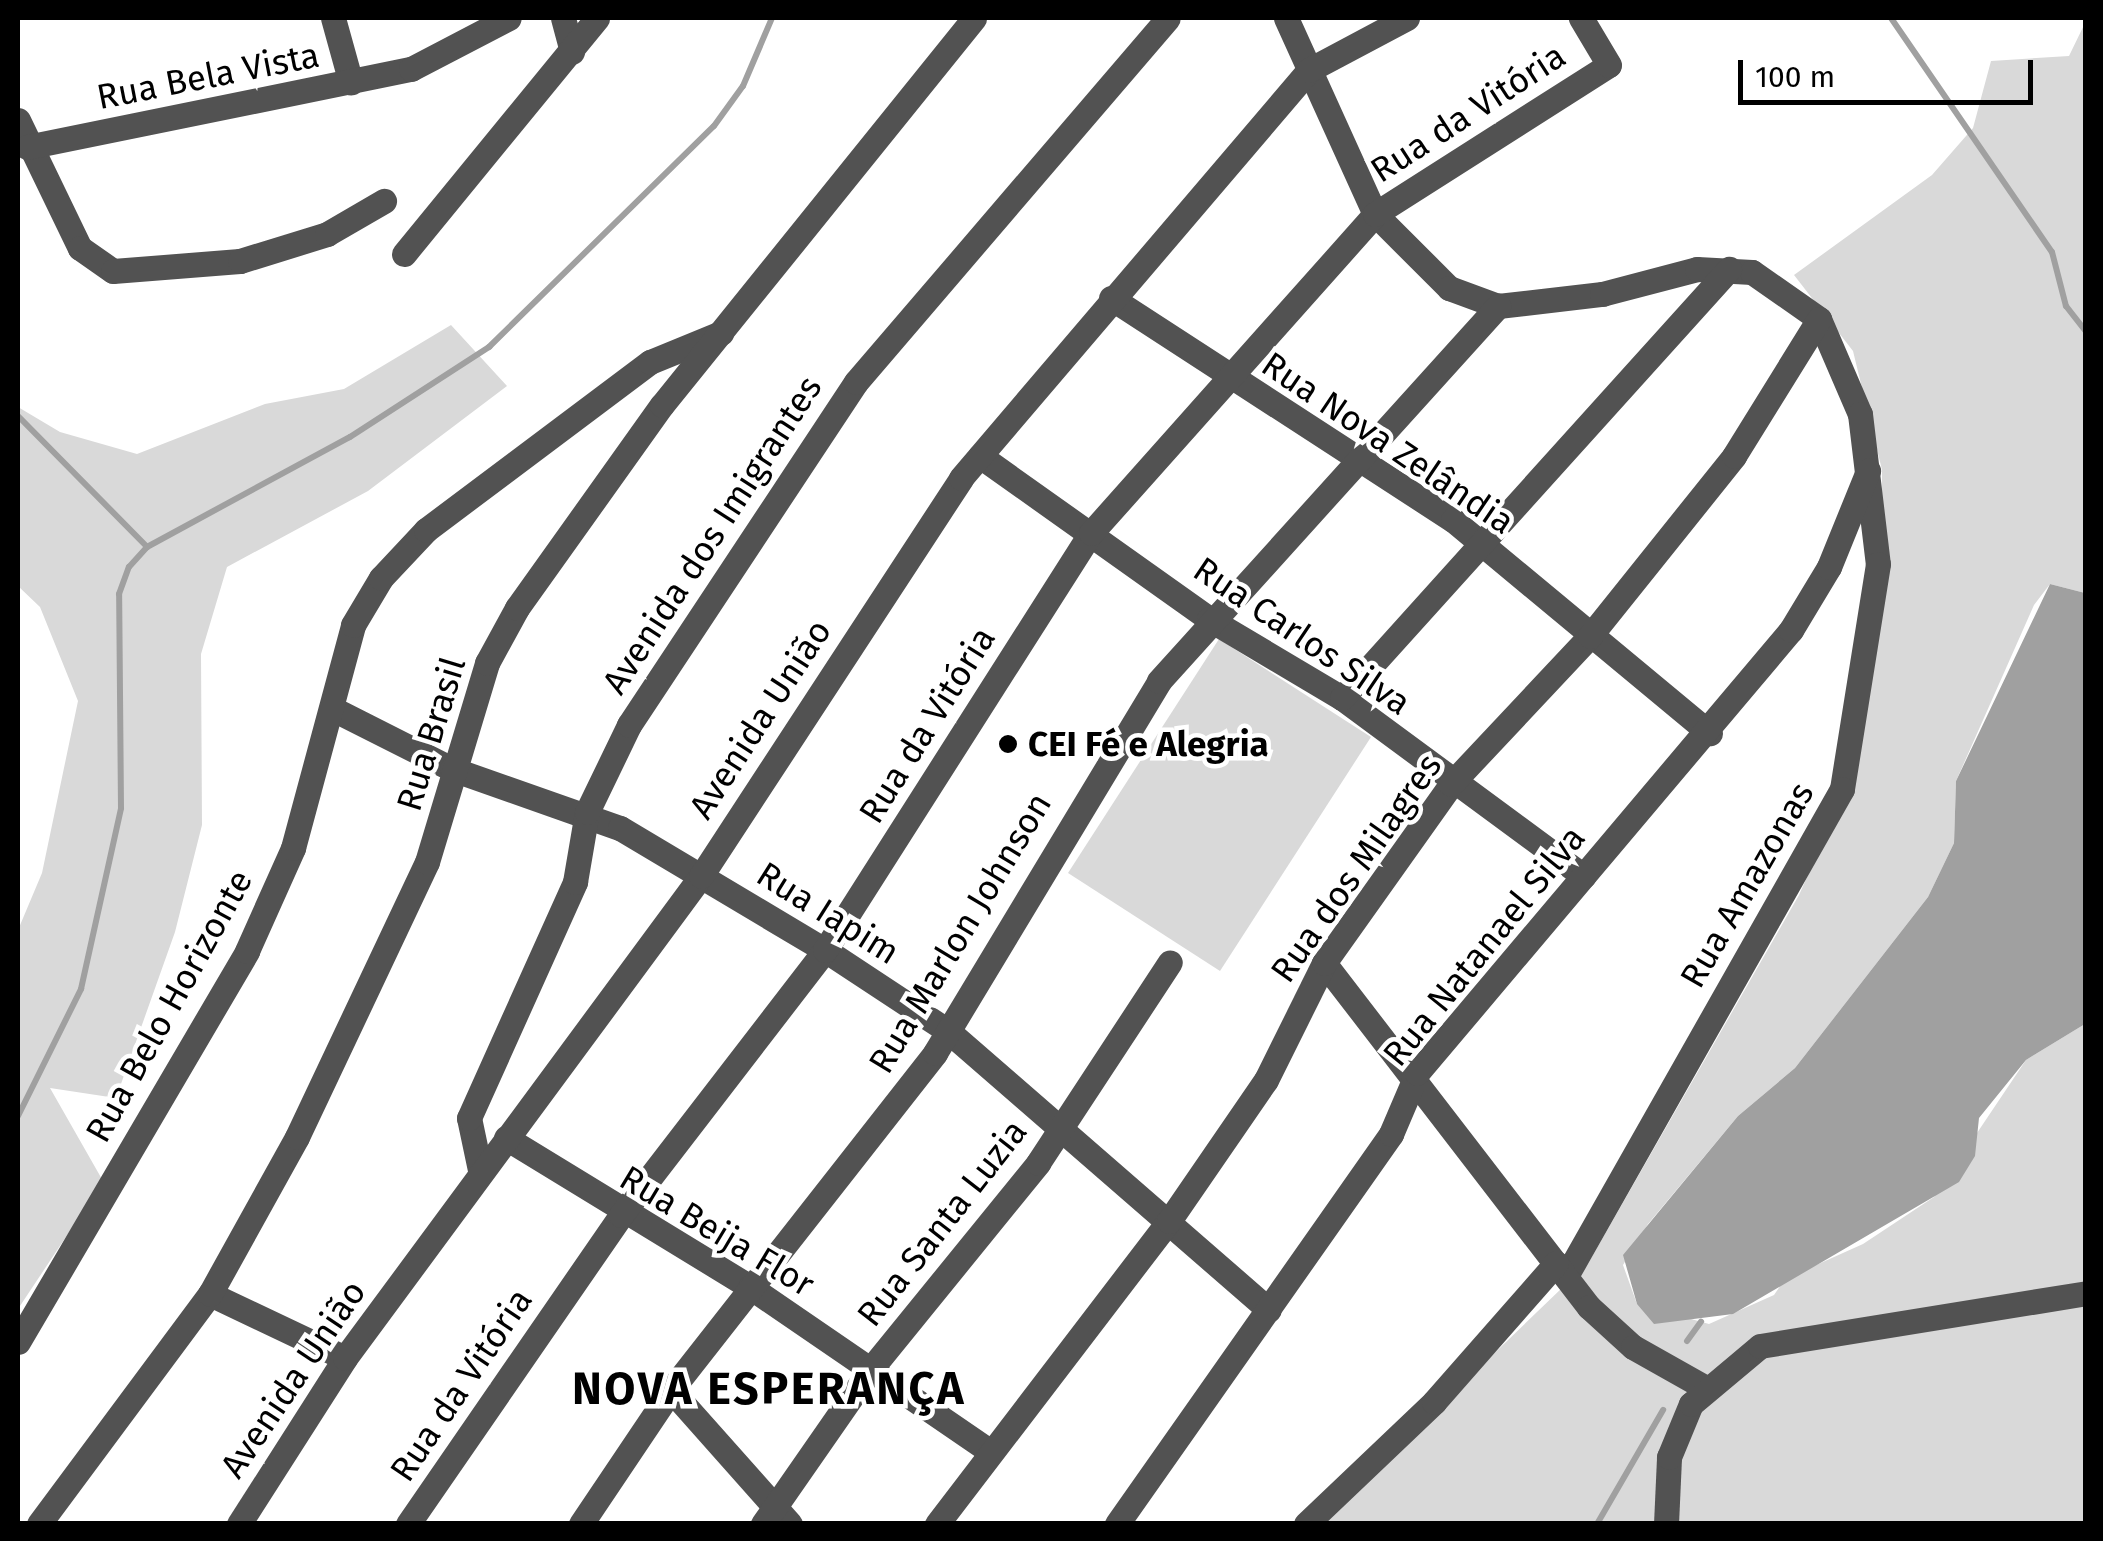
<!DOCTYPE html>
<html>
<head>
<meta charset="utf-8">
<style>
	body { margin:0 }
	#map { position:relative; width:2103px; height:1541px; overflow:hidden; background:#fff; font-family:"Fira Sans",sans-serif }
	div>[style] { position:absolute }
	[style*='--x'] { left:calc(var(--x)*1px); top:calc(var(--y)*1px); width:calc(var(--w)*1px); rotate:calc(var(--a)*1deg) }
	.green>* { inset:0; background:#d9d9d9 }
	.water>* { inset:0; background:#a0a0a0 }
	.stream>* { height:6px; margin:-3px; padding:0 3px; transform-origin:3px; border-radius:3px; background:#a0a0a0 }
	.minor>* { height:25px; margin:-12.5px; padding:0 12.5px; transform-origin:12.5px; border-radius:12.5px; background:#525252 }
	.dots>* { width:28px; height:28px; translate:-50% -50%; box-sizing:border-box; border:5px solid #fff; border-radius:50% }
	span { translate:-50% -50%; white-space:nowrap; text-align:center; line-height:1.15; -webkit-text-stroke:9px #fff; paint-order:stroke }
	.street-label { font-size:35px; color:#000 }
	.poi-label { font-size:35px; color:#000; font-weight:700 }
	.left { translate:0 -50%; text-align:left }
	.district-label { font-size:45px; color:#000; font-weight:700; letter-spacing:2.5px }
	.frame { position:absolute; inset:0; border:20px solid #000; pointer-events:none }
	.scale { position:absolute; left:1738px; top:60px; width:295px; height:45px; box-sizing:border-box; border:5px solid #000; border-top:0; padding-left:12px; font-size:30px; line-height:35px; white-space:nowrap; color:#000; -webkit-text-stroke:8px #fff; paint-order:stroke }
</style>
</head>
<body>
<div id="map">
	<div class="green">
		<div style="clip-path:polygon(2085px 23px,2085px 593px,2050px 584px,2034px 605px,1956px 781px,1954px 843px,1928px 897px,1795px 1068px,1738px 1116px,1648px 1224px,1623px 1265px,1637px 1304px,1709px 1324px,1774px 1295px,1785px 1279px,1863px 1244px,1934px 1197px,2026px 1060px,2085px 1024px,2085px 1523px,1317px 1524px,1589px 1262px,1799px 895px,1838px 808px,1882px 529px,1882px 470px,1853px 351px,1794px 275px,1932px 175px,1973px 128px,1991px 61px,2069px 56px)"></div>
		<div style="clip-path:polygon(451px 325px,507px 386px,368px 491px,227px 567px,201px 654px,202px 825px,175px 932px,116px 1098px,50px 1088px,103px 1181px,18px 1309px,18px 930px,42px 873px,78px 701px,40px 607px,18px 586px,18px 407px,60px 432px,137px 454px,265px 404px,344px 389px)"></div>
		<div style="clip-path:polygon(1219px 639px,1371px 737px,1220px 971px,1068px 873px)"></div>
	</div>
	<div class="water">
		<div style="clip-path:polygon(2050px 584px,2085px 593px,2085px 1024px,2026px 1060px,1979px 1118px,1975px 1156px,1959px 1182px,1733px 1314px,1654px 1324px,1637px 1304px,1623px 1255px,1738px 1116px,1795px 1068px,1928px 897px,1954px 843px,1956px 781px)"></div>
	</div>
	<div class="stream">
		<div style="--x:1891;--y:18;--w:284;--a:55.5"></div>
		<div style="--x:2052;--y:252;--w:56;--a:75.5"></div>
		<div style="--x:2066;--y:306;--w:33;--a:52"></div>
		<div style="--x:18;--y:416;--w:184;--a:45.4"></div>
		<div style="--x:18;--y:1116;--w:142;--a:-63.6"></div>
		<div style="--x:81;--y:989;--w:185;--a:-77.5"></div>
		<div style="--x:121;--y:808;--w:214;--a:-90.5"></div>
		<div style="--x:119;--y:594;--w:29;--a:-70"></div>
		<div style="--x:129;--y:567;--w:27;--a:-48"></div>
		<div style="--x:147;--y:547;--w:231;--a:-28.5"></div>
		<div style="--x:350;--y:437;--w:166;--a:-32.9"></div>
		<div style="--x:489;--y:347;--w:315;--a:-44.5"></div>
		<div style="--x:714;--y:126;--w:49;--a:-54.1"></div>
		<div style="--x:743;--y:86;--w:74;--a:-66.9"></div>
		<div style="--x:1687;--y:1341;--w:24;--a:-54"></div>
		<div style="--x:1597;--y:1524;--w:132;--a:-59.9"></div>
	</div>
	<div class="minor">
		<div style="--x:333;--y:18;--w:67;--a:74.5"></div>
		<div style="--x:563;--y:18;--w:35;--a:75"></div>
		<div style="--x:1286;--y:18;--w:215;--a:65.6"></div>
		<div style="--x:1375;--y:214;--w:105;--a:45"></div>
		<div style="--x:1449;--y:288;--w:52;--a:20.2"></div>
		<div style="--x:1498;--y:306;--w:105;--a:-6.6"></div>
		<div style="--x:1602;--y:294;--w:98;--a:-14.7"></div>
		<div style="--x:1697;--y:269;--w:55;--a:3.1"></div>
		<div style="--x:1752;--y:272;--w:82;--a:35"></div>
		<div style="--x:1819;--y:319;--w:103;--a:66.7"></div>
		<div style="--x:1860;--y:414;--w:151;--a:83.2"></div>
		<div style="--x:1878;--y:564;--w:228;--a:99.1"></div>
		<div style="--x:1842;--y:789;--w:560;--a:119.54"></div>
		<div style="--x:18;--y:120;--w:142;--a:64.2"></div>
		<div style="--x:80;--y:248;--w:40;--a:34.9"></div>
		<div style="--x:113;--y:271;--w:127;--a:-4.5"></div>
		<div style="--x:240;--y:261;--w:91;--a:-17.2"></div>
		<div style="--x:327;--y:234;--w:66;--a:-30.1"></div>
		<div style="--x:27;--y:147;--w:392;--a:-11.5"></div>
		<div style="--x:411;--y:69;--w:110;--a:-27.5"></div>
		<div style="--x:404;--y:254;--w:305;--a:-50.7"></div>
		<div style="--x:1111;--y:298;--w:408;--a:33"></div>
		<div style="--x:1453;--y:520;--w:334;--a:39.7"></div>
		<div style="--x:980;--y:456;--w:281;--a:35.4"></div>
		<div style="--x:1209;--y:619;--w:155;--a:30.7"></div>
		<div style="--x:1342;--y:698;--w:300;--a:36.4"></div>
		<div style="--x:1342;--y:698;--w:578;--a:-47.95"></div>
		<div style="--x:337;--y:711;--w:129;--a:26.8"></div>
		<div style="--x:452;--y:769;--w:178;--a:19.4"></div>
		<div style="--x:620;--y:828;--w:239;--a:30.8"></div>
		<div style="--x:825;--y:950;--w:147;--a:33.4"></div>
		<div style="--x:948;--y:1031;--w:425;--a:41"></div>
		<div style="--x:1324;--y:963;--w:434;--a:52.4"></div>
		<div style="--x:1589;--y:1307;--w:59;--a:42.3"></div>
		<div style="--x:1633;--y:1347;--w:81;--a:29.4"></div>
		<div style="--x:506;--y:1138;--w:286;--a:31.4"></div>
		<div style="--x:750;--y:1287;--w:292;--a:34.4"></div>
		<div style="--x:480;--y:1170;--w:53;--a:-101.9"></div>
		<div style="--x:469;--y:1118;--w:259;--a:-65.8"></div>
		<div style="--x:575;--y:882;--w:71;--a:-80.3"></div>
		<div style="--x:587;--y:812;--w:97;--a:-64.2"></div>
		<div style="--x:629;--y:725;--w:411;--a:-56.5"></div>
		<div style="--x:856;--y:382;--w:479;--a:-49.4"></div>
		<div style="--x:210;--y:1294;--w:149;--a:25.4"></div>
		<div style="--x:18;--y:1342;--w:453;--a:-59.6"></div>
		<div style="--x:247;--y:951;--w:113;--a:-65.9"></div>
		<div style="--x:293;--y:848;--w:231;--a:-74.9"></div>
		<div style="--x:353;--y:625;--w:55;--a:-59.2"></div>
		<div style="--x:381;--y:578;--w:66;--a:-46.8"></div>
		<div style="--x:426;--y:530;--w:280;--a:-36.9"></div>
		<div style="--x:650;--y:362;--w:77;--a:-22.2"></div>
		<div style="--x:671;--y:1390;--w:179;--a:48.4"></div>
		<div style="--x:39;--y:1524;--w:287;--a:-53.4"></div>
		<div style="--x:210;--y:1294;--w:179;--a:-61"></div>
		<div style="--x:297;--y:1137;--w:304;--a:-64.7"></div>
		<div style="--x:427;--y:862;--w:208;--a:-73.2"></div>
		<div style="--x:487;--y:663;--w:63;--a:-61.4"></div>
		<div style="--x:517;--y:608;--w:249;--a:-54.5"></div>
		<div style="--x:662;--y:405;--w:497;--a:-51.1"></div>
		<div style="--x:239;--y:1524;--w:197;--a:-57.4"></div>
		<div style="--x:345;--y:1358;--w:599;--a:-53.55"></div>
		<div style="--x:701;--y:876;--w:475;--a:-56.8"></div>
		<div style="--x:961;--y:478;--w:536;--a:-49.54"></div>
		<div style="--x:1309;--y:70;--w:111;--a:-28"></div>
		<div style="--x:408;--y:1524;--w:375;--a:-55.4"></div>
		<div style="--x:621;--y:1215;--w:334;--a:-52.4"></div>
		<div style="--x:825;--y:950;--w:495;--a:-57.5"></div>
		<div style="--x:1091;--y:533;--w:427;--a:-48.3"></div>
		<div style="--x:1375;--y:214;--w:277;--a:-32.5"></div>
		<div style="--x:1609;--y:65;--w:55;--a:-120.8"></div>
		<div style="--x:581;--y:1524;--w:161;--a:-56.1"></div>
		<div style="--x:671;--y:1390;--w:428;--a:-51.9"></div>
		<div style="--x:935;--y:1053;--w:434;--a:-58.9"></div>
		<div style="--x:1159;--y:681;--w:506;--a:-47.89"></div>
		<div style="--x:763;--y:1524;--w:188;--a:-55.2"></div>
		<div style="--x:870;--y:1370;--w:267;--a:-50.9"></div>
		<div style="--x:1038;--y:1163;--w:240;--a:-56.7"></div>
		<div style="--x:937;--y:1524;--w:382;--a:-52.6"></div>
		<div style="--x:1169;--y:1221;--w:171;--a:-55.5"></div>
		<div style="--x:1266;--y:1080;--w:131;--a:-63.6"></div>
		<div style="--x:1324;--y:963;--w:219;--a:-54.6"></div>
		<div style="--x:1451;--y:784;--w:203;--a:-46.8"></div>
		<div style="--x:1590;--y:636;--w:231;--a:-51.3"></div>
		<div style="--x:1734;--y:456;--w:161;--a:-58.2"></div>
		<div style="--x:1117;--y:1524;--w:477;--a:-54.9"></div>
		<div style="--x:1391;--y:1134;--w:66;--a:-66.9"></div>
		<div style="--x:1417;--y:1073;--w:580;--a:-49.83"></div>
		<div style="--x:1791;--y:630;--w:74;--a:-58.9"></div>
		<div style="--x:1829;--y:567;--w:104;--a:-67.9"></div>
		<div style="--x:1306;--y:1524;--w:177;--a:-43.6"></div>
		<div style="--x:1434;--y:1402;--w:185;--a:-48.7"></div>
		<div style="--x:1666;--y:1524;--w:67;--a:-87.4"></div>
		<div style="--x:1669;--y:1457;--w:57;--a:-67.5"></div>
		<div style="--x:1691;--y:1404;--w:90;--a:-40"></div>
		<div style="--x:1760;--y:1346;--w:330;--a:-9.2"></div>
	</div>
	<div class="dots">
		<div style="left:1008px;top:744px;background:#000"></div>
	</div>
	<div class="street-label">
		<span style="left:208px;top:76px;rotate:-11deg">Rua Bela Vista</span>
		<span style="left:1468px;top:113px;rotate:-33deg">Rua da Vitória</span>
		<span style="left:1388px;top:443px;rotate:34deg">Rua Nova Zelândia</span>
		<span style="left:712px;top:535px;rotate:-57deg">Avenida dos Imigrantes</span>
		<span style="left:1302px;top:636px;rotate:34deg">Rua Carlos Silva</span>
		<span style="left:760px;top:719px;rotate:-57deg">Avenida União</span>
		<span style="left:927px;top:725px;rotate:-58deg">Rua da Vitória</span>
		<span style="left:431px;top:734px;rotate:-73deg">Rua Brasil</span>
		<span style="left:1356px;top:868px;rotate:-55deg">Rua dos Milagres</span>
		<span style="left:1747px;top:885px;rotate:-60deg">Rua Amazonas</span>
		<span style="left:828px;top:913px;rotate:32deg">Rua Iapim</span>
		<span style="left:960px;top:933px;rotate:-59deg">Rua Marlon Johnson</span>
		<span style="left:1484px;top:946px;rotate:-51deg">Rua Natanael Silva</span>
		<span style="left:169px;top:1006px;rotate:-61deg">Rua Belo Horizonte</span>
		<span style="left:942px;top:1223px;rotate:-52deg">Rua Santa Luzia</span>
		<span style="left:717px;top:1231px;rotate:31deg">Rua Beija Flor</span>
		<span style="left:293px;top:1379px;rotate:-56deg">Avenida União</span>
		<span style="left:461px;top:1385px;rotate:-56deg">Rua da Vitória</span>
	</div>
	<div class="poi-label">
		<span class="left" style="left:1028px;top:744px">CEI Fé e Alegria</span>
	</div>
	<div class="district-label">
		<span style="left:769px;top:1390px">NOVA ESPERANÇA</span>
	</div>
	<div class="frame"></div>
	<div class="scale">100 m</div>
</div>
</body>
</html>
